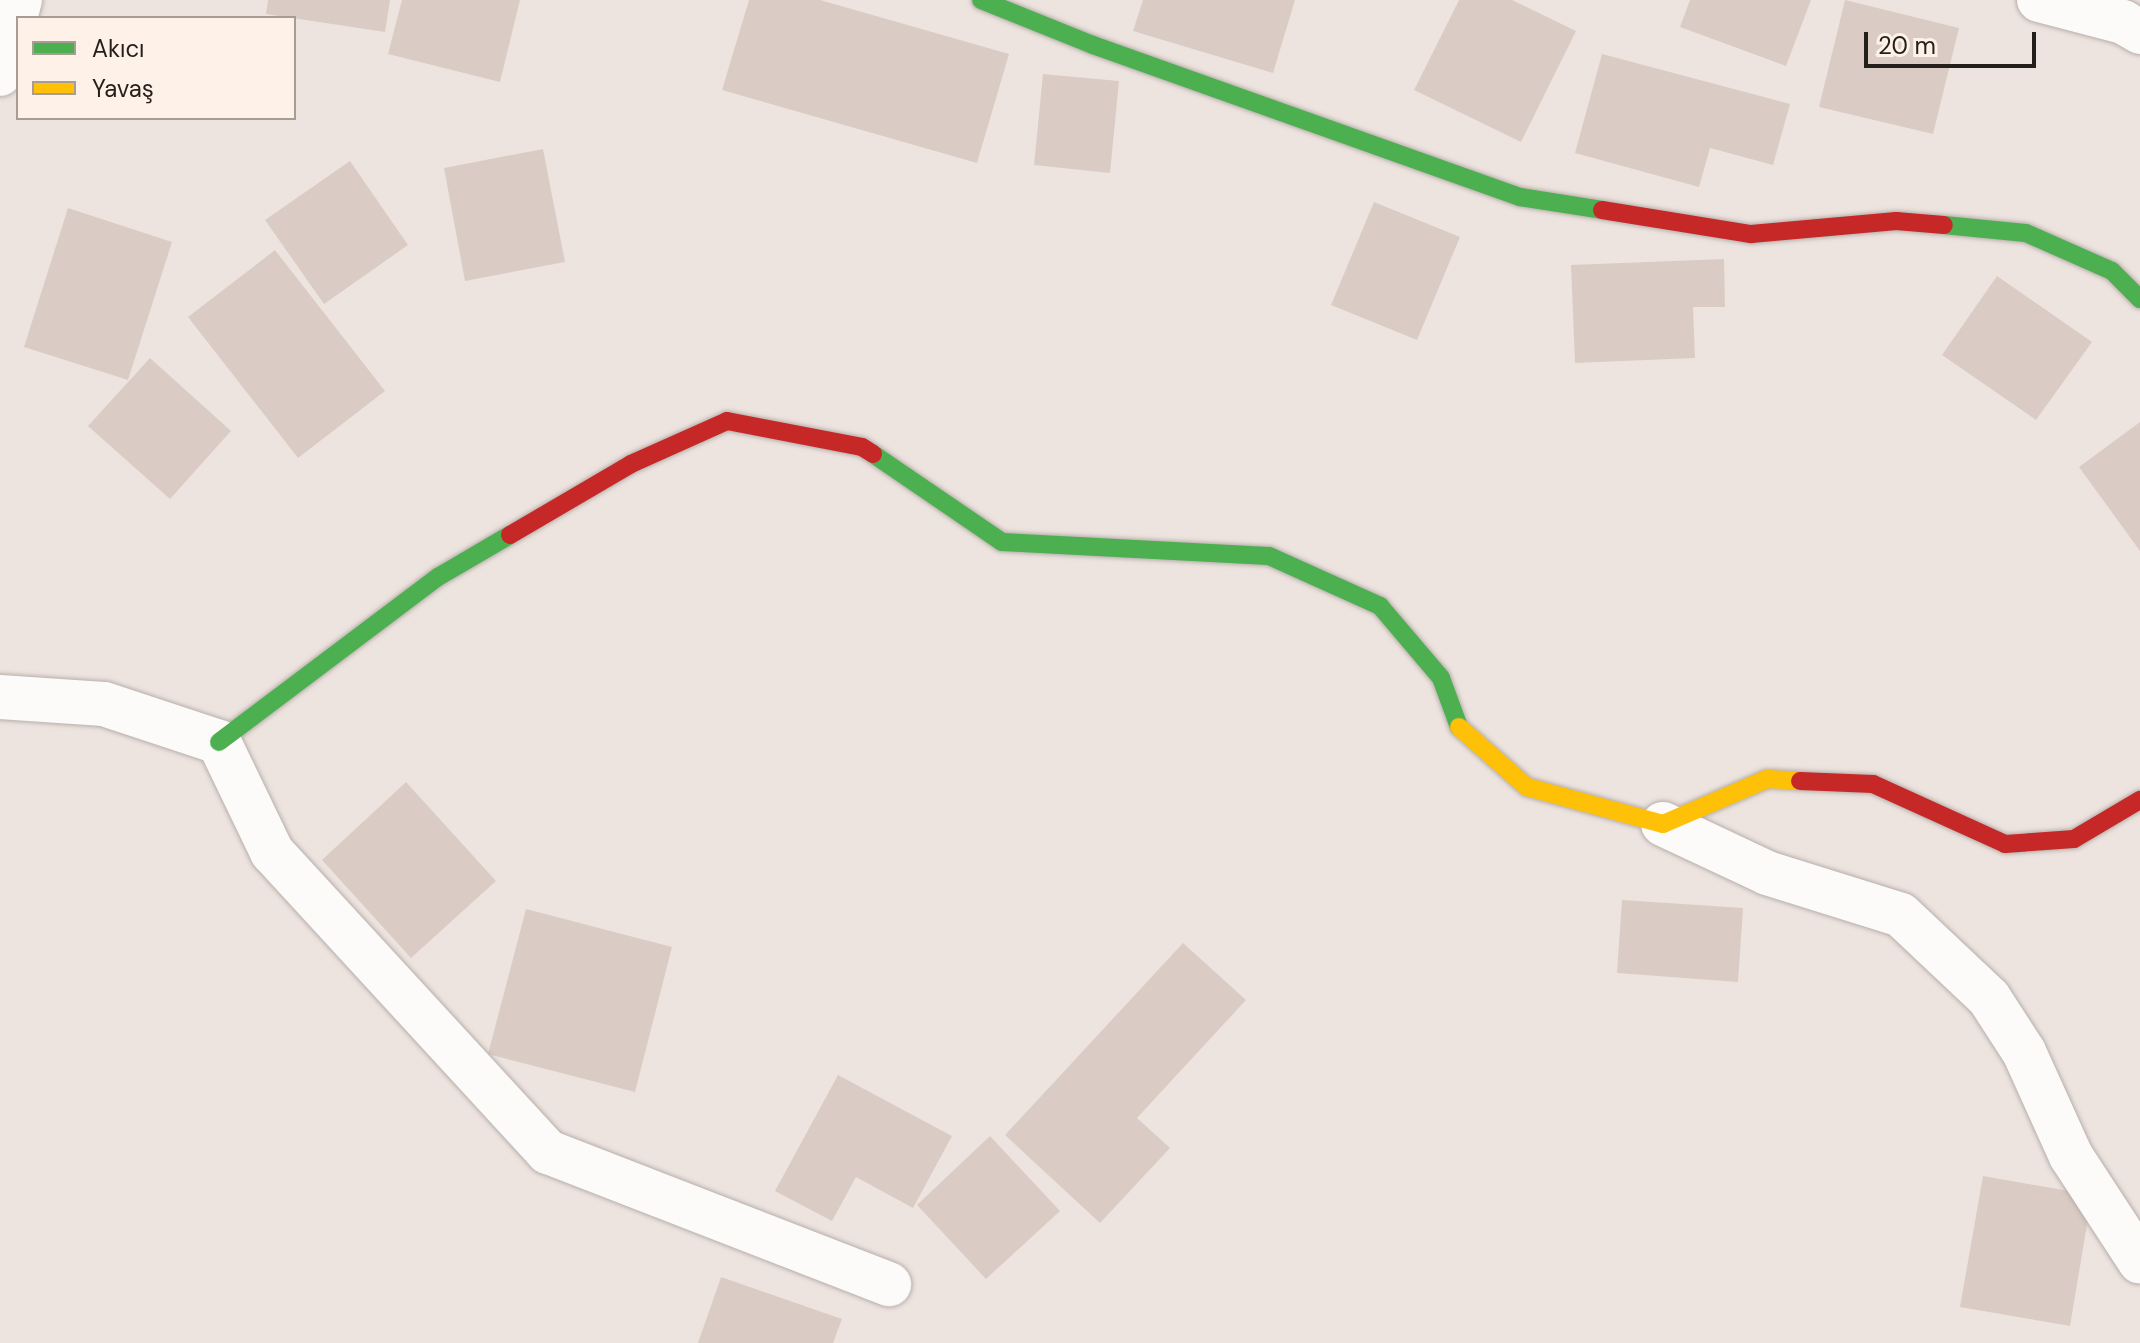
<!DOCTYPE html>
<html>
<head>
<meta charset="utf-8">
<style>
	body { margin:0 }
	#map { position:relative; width:2140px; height:1343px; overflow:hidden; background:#eee4df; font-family:"DM Sans",sans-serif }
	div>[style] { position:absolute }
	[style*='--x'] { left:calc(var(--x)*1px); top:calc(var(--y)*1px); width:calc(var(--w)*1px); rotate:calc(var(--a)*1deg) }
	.building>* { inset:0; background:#daccc4 }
	.roads { filter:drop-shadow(0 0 2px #b6afab) drop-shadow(0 0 2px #b6afab) }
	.street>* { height:44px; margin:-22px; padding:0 22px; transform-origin:22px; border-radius:22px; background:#fcfbfa }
	.fast>* { height:18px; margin:-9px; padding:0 9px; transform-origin:9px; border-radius:9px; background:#4caf50 }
	.slow>* { height:18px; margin:-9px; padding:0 9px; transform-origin:9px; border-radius:9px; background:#ffc107 }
	.jam>* { height:18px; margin:-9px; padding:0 9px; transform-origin:9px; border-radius:9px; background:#c62828 }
	span { translate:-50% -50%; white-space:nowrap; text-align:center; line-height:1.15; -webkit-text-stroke:7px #fef1e8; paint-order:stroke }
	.legend { position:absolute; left:16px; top:16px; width:280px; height:104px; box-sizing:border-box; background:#fef1e8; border:2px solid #a79d96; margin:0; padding:10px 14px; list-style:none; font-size:24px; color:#251f1b }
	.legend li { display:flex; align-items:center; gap:16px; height:40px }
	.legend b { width:40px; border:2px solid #a79d96 }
	.scale { position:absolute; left:1864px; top:32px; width:172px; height:36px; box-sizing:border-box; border:4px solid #251f1b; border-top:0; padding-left:10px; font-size:24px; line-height:28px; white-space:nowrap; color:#251f1b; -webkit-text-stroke:6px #fef1e8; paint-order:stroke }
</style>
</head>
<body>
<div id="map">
	<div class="building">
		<div style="clip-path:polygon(268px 0,390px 0,385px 32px,266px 14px)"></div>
		<div style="clip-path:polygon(402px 0,520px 0,500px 82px,388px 54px)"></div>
		<div style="clip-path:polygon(749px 0,820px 0,1009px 54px,977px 163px,722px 90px)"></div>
		<div style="clip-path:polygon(1143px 0,1295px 0,1273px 73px,1133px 31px)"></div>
		<div style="clip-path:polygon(1459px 0,1512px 0,1576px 31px,1521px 142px,1414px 90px)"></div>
		<div style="clip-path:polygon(1690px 0,1811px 0,1786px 66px,1680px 27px)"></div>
		<div style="clip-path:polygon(1845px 0,1959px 28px,1933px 134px,1819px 107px)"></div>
		<div style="clip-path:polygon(1602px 54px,1790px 104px,1773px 165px,1710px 148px,1699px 187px,1575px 153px)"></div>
		<div style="clip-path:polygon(1043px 74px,1119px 81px,1110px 173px,1034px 165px)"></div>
		<div style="clip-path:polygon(543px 149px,565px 262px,465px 281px,444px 168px)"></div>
		<div style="clip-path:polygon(350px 161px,408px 245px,324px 304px,265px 220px)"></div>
		<div style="clip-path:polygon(1374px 202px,1460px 237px,1417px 340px,1331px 305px)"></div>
		<div style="clip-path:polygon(68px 208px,172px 242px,128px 380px,24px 347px)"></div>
		<div style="clip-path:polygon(275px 250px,385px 391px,298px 458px,188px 317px)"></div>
		<div style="clip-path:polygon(1724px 259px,1725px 307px,1693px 307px,1695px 358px,1575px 363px,1571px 265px)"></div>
		<div style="clip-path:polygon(1997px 276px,2092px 342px,2036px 420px,1942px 355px)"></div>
		<div style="clip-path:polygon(150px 358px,231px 431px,170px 499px,88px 426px)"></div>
		<div style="clip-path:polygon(2140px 422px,2140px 551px,2079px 467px)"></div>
		<div style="clip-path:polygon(406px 782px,496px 881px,411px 958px,322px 860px)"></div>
		<div style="clip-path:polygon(1622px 900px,1743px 908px,1738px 982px,1617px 973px)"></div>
		<div style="clip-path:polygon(526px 909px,672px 947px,635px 1092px,488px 1054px)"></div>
		<div style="clip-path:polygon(1183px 943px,1246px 1000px,1137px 1118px,1170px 1148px,1100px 1223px,1005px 1135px)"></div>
		<div style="clip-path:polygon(838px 1075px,952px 1136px,913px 1208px,856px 1177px,832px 1221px,775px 1191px)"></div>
		<div style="clip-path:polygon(990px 1136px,1060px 1211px,986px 1279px,917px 1205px)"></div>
		<div style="clip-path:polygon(1983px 1176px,2092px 1195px,2070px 1326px,1960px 1307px)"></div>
		<div style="clip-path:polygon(721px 1277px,842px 1319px,833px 1343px,698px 1343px)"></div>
	</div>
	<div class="roads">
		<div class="street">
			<div style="--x:2039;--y:0;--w:87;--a:14.7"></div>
			<div style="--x:2123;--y:22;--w:20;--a:30"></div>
			<div style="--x:0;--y:74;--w:77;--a:-74.9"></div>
			<div style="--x:0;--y:697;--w:104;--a:3.9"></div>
			<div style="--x:104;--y:704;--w:121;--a:18.3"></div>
			<div style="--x:219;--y:742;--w:122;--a:64.3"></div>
			<div style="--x:272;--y:852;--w:408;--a:47.4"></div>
			<div style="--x:548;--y:1152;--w:366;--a:21.2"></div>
			<div style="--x:1663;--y:824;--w:115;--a:25.2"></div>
			<div style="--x:1767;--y:873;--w:140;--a:17.4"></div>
			<div style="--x:1901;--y:915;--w:121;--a:43.3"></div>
			<div style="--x:1989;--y:998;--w:64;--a:57.1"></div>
			<div style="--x:2024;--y:1052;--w:114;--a:65.7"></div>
			<div style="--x:2071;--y:1156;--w:126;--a:56.9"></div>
		</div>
		<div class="fast">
			<div style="--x:981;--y:0;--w:121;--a:21.9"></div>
			<div style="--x:1093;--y:45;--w:453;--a:19.6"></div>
			<div style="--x:1520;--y:197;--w:83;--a:9"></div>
			<div style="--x:1944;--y:225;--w:82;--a:5.6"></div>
			<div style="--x:2026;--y:233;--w:94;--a:23.8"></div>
			<div style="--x:2112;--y:271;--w:40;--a:45"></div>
			<div style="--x:873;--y:454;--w:156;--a:34.3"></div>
			<div style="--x:1002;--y:542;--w:267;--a:3"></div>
			<div style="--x:1269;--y:556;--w:122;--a:24.2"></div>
			<div style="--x:1380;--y:606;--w:94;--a:49.7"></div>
			<div style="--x:1441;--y:678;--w:52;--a:69.8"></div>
			<div style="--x:219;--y:742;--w:274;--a:-37"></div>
			<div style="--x:438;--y:577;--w:83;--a:-30.3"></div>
		</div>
		<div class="slow">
			<div style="--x:1459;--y:727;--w:91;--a:41.4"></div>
			<div style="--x:1527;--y:787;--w:141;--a:15.2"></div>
			<div style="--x:1663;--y:824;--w:113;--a:-23.4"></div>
			<div style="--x:1767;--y:779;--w:33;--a:3"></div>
		</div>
		<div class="jam">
			<div style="--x:1602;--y:210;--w:151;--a:9.2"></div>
			<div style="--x:1751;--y:234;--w:146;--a:-5.1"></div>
			<div style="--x:1896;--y:221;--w:48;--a:4.8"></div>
			<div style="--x:510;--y:535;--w:140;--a:-30.4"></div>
			<div style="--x:631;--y:464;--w:105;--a:-24.1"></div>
			<div style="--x:727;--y:421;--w:137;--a:10.9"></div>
			<div style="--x:862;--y:447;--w:13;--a:32"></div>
			<div style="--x:1800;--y:781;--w:73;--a:2.4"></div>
			<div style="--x:1873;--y:784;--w:145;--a:24.4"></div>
			<div style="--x:2005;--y:844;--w:69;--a:-4.1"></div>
			<div style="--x:2074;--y:839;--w:77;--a:-30.6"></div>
		</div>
	</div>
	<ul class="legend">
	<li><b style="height:10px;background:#4caf50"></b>Akıcı</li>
	<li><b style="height:10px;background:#ffc107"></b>Yavaş</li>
	</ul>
	<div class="scale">20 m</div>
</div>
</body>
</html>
